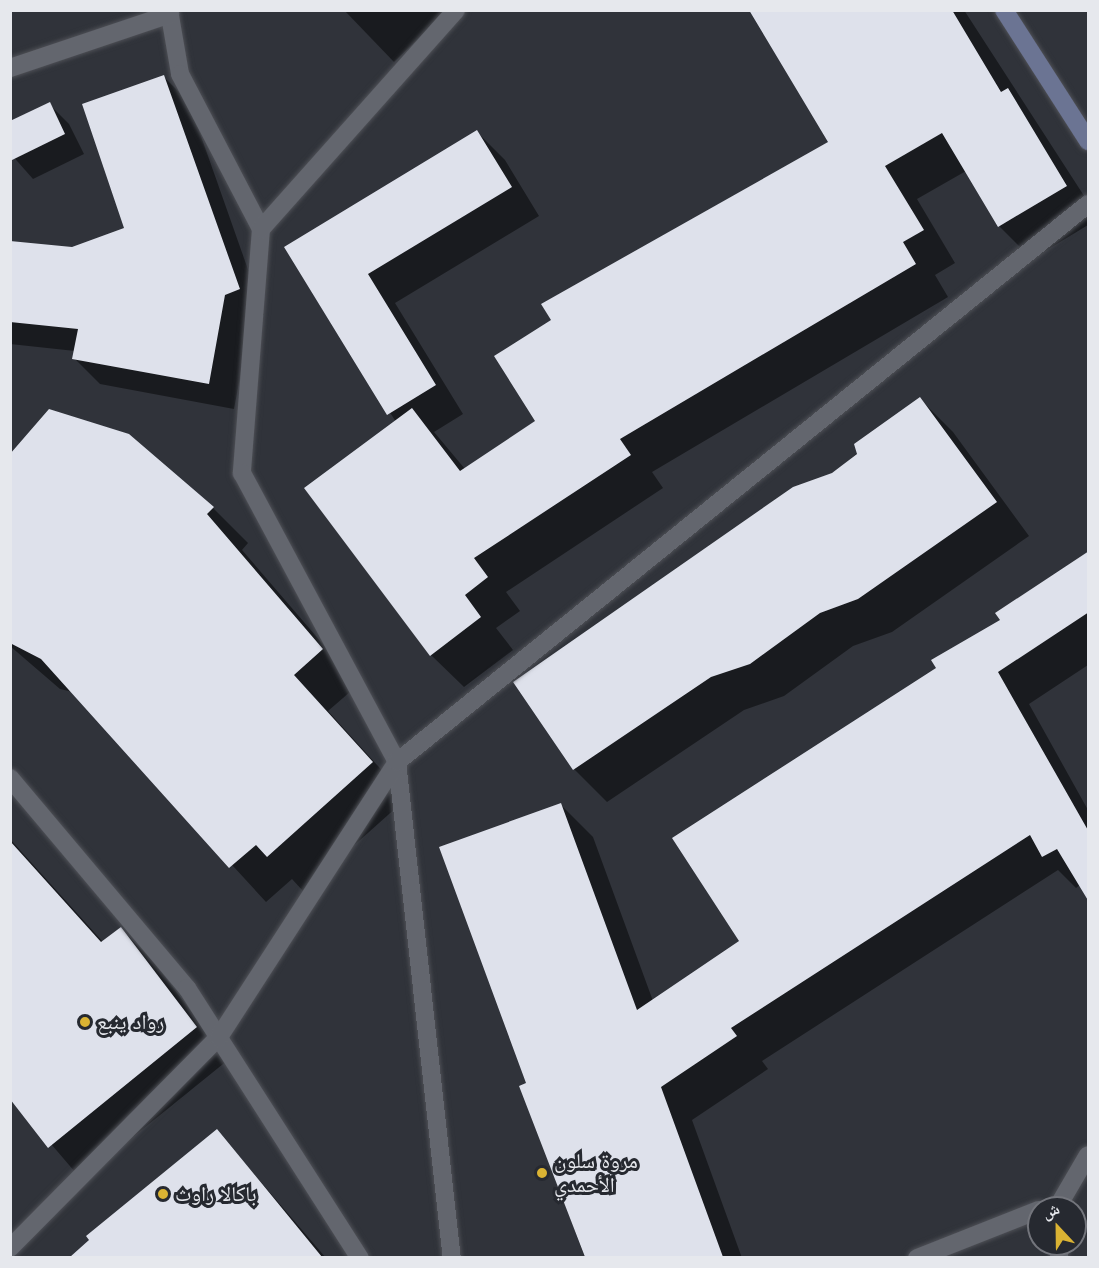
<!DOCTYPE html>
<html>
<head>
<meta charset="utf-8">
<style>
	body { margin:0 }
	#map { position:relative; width:1099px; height:1268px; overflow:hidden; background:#30333a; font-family:Jost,"Noto Naskh Arabic",sans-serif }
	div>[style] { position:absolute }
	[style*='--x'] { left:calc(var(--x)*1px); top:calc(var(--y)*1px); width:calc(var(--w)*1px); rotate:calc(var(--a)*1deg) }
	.shadow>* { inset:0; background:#0007 }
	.building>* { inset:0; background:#dee1eb }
	.roads { filter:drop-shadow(0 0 2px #4e5056) drop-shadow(0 0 2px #4e5056) }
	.street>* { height:18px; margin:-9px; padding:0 9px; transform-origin:9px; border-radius:9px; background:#63666e }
	.secondary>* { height:18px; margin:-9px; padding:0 9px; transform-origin:9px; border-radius:9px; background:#6b7493 }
	.dots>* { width:16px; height:16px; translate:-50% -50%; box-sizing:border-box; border:3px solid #262930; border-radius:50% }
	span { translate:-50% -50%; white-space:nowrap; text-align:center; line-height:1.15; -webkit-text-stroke:6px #262930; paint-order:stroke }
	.poi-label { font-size:21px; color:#e6e8ed }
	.left { translate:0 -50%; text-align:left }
	.frame { position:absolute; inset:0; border:12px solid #e6e8ed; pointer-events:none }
	.north { position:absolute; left:1027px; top:1196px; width:60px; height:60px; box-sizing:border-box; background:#262930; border:2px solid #73757c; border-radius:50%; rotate:338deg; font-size:16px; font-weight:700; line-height:24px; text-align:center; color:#e6e8ed }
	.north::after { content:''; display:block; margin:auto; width:21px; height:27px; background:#dab333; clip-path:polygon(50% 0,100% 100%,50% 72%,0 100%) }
</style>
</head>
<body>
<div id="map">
	<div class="shadow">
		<div style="clip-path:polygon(344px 10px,448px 10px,394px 62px)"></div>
		<div style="clip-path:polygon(751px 10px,964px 10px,1088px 202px,1088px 225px,1032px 259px,999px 226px,966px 171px,917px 199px,955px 263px,935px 275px,948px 297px,652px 472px,663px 488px,506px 592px,520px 611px,496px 628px,513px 650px,464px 687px,431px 655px,396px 422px,286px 247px,477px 132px,505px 160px,539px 216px,395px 303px,463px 414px,434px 432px,465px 469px,537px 421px,830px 142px)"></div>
		<div style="clip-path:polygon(163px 76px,189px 102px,264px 315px,251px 320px,234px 409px,100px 384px,74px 358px,75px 351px,10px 344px,10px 243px,72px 249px,126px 229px)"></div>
		<div style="clip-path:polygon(49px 104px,69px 124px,84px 154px,33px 179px,10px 153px)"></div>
		<div style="clip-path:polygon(920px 399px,953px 432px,1029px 536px,892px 632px,853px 646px,784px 696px,744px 710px,607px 802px,574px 769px,833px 474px)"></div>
		<div style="clip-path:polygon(10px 456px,213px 508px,248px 543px,242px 550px,358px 685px,328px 711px,407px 798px,303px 891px,292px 879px,266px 902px,73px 692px,60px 689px,10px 646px)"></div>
		<div style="clip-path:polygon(1088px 553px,1088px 665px,1029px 704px,1088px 810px,1088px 899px,1080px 885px,1076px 888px,1058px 870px,762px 1061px,768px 1069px,692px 1120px,742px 1258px,585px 1258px,521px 1087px,528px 1084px,560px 804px,593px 837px,653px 1001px,741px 941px,938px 668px)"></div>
		<div style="clip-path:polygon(10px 839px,103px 942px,121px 929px,153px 961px,228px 1060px,81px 1179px,10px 1096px)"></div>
		<div style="clip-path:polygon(217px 1131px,326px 1258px,72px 1258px,91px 1240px)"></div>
	</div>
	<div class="building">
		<div style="clip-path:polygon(749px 10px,952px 10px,1001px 92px,1008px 88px,1067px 186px,998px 227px,942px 133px,885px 166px,924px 230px,903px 242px,916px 264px,620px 439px,631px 455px,474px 558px,488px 577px,465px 595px,481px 617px,430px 656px,304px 488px,412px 408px,460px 471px,535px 421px,494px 356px,551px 320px,541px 304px,828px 142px)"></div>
		<div style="clip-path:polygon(164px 75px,240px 289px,225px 295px,209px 384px,72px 359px,78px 329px,10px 322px,10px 241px,72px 247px,124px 228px,82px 104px)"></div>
		<div style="clip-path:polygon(50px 102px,65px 134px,10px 161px,10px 121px)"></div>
		<div style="clip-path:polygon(477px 130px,512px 187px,368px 274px,436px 385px,387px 415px,284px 247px)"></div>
		<div style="clip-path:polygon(920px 397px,997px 502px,858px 599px,820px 613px,750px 664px,711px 677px,573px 770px,513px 682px,793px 487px,832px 473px,857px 454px,854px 444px)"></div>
		<div style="clip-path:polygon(49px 409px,129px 434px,214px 507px,207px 514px,323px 649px,294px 675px,373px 762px,267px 857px,256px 845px,229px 868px,41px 659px,10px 643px,10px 454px)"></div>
		<div style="clip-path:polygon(1089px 551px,1089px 612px,998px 672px,1089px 832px,1089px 902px,1057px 849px,1042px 857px,1030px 835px,731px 1028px,737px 1036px,661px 1087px,723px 1257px,585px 1257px,519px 1086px,526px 1083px,439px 847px,561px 803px,637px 1010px,739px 941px,672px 838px,936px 668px,931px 660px,1000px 620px,995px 613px)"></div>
		<div style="clip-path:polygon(10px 841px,101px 942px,121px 927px,197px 1027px,48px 1148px,10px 1099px)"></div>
		<div style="clip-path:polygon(217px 1129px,322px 1257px,70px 1257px,89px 1240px,86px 1236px)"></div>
	</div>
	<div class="roads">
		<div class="street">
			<div style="--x:169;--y:10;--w:65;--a:80.2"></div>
			<div style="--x:180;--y:74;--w:175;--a:62.4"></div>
			<div style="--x:261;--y:229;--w:245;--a:94.5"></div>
			<div style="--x:242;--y:473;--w:328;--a:61.8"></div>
			<div style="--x:397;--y:762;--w:499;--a:83.7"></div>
			<div style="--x:10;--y:68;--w:169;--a:-18.6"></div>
			<div style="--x:261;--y:229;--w:293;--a:-48.3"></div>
			<div style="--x:10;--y:778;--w:275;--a:49.9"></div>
			<div style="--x:187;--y:988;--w:321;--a:57.4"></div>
			<div style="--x:1057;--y:1208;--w:61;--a:-59.7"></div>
			<div style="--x:1059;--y:1244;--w:14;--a:90"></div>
			<div style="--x:10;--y:1248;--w:297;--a:-45.3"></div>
			<div style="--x:219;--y:1037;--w:328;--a:-57.1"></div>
			<div style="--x:397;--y:762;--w:888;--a:-38.92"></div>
			<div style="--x:917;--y:1258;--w:131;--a:-21.5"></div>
		</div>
		<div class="secondary">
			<div style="--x:1004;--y:10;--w:156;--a:57.3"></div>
		</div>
	</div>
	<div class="dots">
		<div style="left:85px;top:1022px;background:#dab333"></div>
		<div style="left:542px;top:1173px;background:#dab333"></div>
		<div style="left:163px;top:1194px;background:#dab333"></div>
	</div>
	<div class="poi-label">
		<span class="left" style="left:97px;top:1022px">رواد ينبع</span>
		<span class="left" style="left:554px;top:1173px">مروة سلون<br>الأحمدي</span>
		<span class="left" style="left:175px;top:1194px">باكالا راوث</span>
	</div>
	<div class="frame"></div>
	<div class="north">ش</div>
</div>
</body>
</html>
